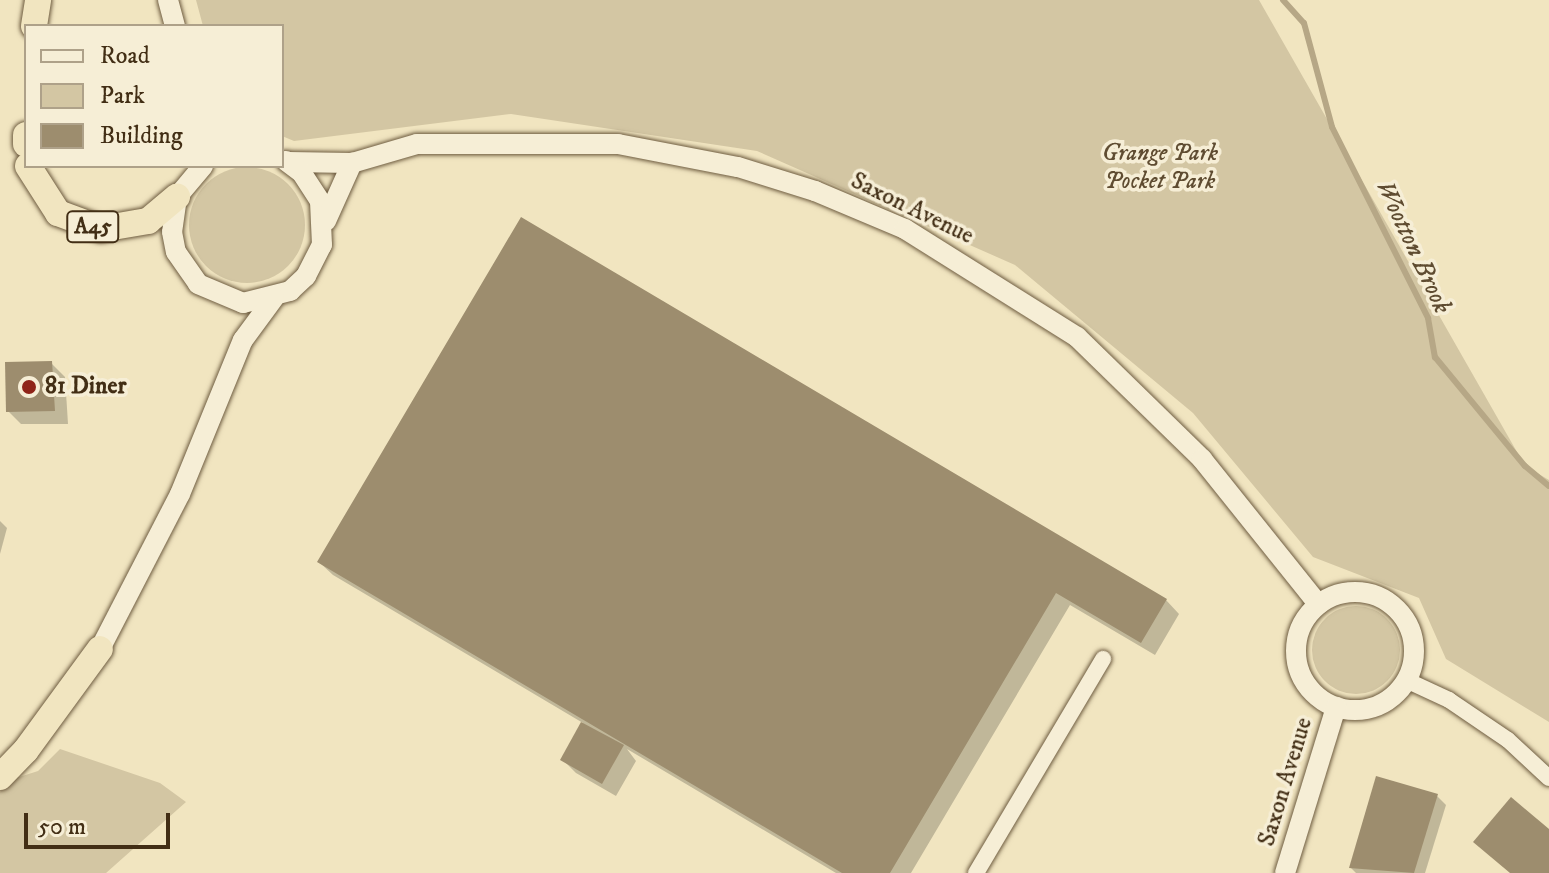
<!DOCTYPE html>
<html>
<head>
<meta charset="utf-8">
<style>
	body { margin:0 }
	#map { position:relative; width:1549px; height:873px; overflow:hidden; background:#f1e5c0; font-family:"IM FELL DW Pica",serif }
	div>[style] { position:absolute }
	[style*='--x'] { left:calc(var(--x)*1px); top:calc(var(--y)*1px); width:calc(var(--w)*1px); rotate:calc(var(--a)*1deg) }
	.green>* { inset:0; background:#d3c6a3 }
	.round { border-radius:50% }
	.shadow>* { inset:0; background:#0003 }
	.stream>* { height:6px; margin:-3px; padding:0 3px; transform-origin:3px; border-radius:3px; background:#b6a786 }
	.building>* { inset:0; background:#9d8d6e }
	.roads { filter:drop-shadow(0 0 2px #6e5c40) drop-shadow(0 0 2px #6e5c40) }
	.minor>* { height:16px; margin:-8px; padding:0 8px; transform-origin:8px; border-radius:8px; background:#f6eed6 }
	.tertiary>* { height:20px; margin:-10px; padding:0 10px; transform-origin:10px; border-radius:10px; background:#f6eed6 }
	.tertiary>.ring { margin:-10px; padding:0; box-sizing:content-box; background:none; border:20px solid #f6eed6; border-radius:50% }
	.trunk>* { height:26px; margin:-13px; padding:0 13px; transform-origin:13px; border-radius:13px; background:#f1e5c0 }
	.dots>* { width:22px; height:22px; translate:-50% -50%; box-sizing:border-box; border:4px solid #f6eed6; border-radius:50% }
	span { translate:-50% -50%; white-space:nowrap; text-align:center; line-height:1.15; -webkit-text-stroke:7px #f6eed6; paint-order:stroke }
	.shield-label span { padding:2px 6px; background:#f6eed6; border:2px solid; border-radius:6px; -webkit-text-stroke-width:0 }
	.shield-label { font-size:22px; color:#422e15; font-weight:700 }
	.park-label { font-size:24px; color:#5f4c31; font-style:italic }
	.street-label { font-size:24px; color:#422e15 }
	.poi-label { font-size:24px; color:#422e15; font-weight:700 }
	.left { translate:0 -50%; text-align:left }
	.water-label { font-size:26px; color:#5f4c31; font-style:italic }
	.legend { position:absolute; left:24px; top:24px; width:260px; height:144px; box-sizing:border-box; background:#f6eed6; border:2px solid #aea189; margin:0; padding:10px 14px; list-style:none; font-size:24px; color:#422e15 }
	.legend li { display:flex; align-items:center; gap:16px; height:40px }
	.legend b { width:40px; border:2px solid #aea189 }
	.scale { position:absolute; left:24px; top:813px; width:146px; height:36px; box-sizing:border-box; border:4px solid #422e15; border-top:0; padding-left:10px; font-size:24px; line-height:28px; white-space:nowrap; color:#422e15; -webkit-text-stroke:6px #f6eed6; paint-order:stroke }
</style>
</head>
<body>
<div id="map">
	<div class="green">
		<div style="clip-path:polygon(196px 0,1259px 0,1525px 466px,1549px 480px,1549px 722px,1446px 659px,1419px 598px,1313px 557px,1193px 413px,1015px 265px,757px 151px,511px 114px,294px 141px,282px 136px,282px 26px,203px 26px)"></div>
		<div class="round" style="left:189px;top:167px;width:116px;height:116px"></div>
		<div class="round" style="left:1312px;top:606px;width:88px;height:88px"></div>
		<div style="clip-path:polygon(60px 749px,160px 783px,186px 802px,106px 873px,0 873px,0 792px,10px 780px,38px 771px)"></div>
	</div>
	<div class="shadow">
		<div style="clip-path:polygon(522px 220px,1166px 600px,1179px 614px,1155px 655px,1070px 605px,911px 873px,836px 873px,627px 749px,636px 761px,616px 796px,576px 773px,562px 759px,583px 723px,333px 575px,319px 562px)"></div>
		<div style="clip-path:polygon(51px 363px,65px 377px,68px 424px,21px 424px,8px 411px)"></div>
		<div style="clip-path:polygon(0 521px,7px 528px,0 554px)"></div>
		<div style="clip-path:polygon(1437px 796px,1446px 805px,1425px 873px,1356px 873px,1351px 868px)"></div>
	</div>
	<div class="stream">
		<div style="--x:1283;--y:0;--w:31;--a:48"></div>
		<div style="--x:1304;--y:23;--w:108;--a:74.9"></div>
		<div style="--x:1332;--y:127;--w:214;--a:63.3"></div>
		<div style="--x:1428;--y:318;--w:40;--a:80"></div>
		<div style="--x:1435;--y:357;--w:141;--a:50.5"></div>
		<div style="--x:1525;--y:466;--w:31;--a:40"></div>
	</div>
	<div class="building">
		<div style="clip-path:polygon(521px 217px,1167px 599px,1141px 643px,1056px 593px,890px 873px,842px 873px,317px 562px)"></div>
		<div style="clip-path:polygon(52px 361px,55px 411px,6px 412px,5px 362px)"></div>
		<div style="clip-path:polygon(581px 722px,624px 745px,602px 784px,560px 760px)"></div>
		<div style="clip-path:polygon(1376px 776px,1438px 794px,1414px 873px,1349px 868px)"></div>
		<div style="clip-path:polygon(1511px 797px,1549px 829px,1549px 873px,1510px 873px,1473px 842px)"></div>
	</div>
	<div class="roads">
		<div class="minor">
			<div style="--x:1406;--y:680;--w:47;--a:24.9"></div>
			<div style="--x:1449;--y:700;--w:71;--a:34.1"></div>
			<div style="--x:1508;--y:740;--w:56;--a:42.8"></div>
			<div style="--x:976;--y:873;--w:249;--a:-59.3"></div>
		</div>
		<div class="tertiary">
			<div style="--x:168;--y:0;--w:27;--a:75"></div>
			<div style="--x:288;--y:162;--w:64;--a:0.9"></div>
			<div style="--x:352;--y:163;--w:68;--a:-16.3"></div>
			<div style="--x:417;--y:144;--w:201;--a:0"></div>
			<div style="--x:618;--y:144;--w:122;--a:10.9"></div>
			<div style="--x:738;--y:167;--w:81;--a:17.3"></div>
			<div style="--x:815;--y:191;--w:98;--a:22.9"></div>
			<div style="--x:905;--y:229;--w:203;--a:32.1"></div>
			<div style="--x:1077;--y:337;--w:175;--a:44.3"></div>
			<div style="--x:1202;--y:459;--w:186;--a:51.3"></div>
			<div style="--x:203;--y:166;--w:40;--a:130"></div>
			<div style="--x:177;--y:197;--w:35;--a:98"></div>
			<div style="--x:172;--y:232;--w:20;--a:79"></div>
			<div style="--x:176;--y:252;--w:39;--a:55"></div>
			<div style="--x:198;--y:284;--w:49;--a:22.9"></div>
			<div style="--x:243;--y:303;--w:49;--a:-14.3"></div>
			<div style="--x:290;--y:291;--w:22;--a:-43"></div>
			<div style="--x:306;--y:276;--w:35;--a:-63"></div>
			<div style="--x:322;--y:245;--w:44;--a:-92.6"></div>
			<div style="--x:320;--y:201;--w:33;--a:-123"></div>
			<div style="--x:302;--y:173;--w:20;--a:-143"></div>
			<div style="--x:326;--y:221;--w:64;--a:-65.9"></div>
			<div class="ring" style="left:1296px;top:592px;width:98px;height:98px"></div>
			<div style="--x:100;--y:649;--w:174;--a:-62.7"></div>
			<div style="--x:180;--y:494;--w:166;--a:-67.8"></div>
			<div style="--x:243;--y:340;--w:52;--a:-53.6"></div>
			<div style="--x:1285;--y:873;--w:174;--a:-72.9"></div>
		</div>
		<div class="trunk">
			<div style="--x:34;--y:26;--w:26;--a:-81"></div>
			<div style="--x:26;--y:135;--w:9;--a:90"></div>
			<div style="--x:28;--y:166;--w:56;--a:57.4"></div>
			<div style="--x:58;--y:213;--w:46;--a:20.4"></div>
			<div style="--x:101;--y:229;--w:48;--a:-9.7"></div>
			<div style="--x:148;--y:221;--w:38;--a:-40"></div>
			<div style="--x:0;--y:777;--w:37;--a:-46"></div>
			<div style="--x:26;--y:750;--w:125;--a:-53.8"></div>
		</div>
	</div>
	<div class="dots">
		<div style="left:29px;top:387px;background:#8f2418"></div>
	</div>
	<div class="shield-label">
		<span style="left:93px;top:227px">A45</span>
	</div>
	<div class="park-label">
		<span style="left:1160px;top:168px">Grange Park<br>Pocket Park</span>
	</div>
	<div class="street-label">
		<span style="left:912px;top:209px;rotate:26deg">Saxon Avenue</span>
		<span style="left:1286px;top:782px;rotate:-73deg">Saxon Avenue</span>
	</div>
	<div class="poi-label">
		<span class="left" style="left:45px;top:387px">81 Diner</span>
	</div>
	<div class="water-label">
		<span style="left:1413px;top:247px;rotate:65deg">Wootton Brook</span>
	</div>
	<ul class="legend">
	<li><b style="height:10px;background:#f6eed6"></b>Road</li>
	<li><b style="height:22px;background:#d3c6a3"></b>Park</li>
	<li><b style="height:22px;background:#9d8d6e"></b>Building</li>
	</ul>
	<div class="scale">50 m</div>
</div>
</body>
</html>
